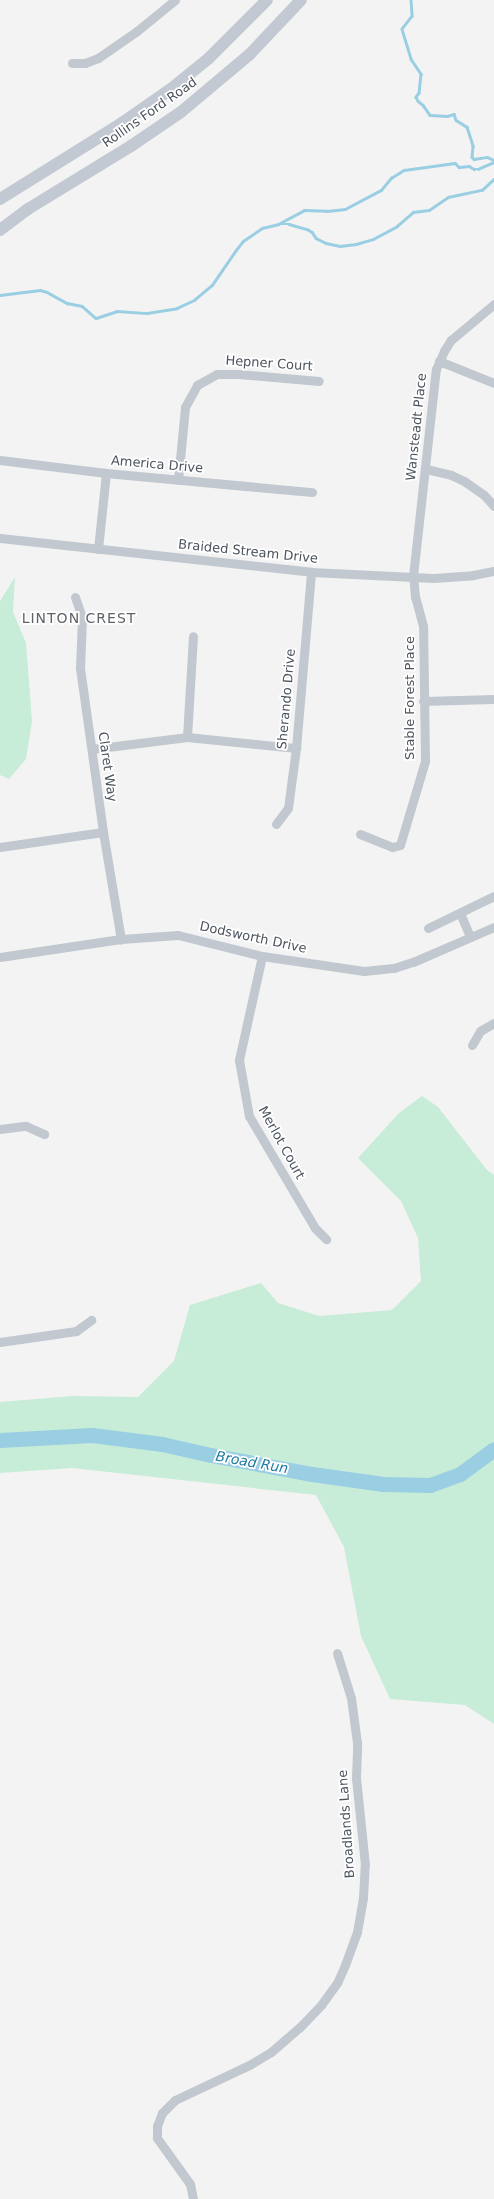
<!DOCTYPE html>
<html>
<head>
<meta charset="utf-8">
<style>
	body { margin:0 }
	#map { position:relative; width:494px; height:2199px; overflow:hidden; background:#f4f3f3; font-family:"DejaVu Sans",sans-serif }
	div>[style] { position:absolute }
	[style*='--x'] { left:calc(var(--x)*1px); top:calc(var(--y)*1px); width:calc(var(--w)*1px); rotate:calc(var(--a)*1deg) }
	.green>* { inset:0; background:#c7ecd8 }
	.stream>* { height:2.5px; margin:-1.25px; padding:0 1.25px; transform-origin:1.25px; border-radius:1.25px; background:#9acee3 }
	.river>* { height:15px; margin:-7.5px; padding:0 7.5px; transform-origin:7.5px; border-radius:7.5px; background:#9acee3 }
	.minor>* { height:9px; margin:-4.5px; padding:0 4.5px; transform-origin:4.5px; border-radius:4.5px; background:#c2c8cf }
	.secondary>* { height:12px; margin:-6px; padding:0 6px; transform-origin:6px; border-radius:6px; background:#c3c9d3 }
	span { translate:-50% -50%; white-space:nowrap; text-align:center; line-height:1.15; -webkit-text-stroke:3.5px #fff; paint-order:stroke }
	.street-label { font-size:13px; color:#4c545e }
	.neighbourhood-label { font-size:14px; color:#5f6266; letter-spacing:1px }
	.water-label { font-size:14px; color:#1e7a9f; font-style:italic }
</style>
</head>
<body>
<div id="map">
	<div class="green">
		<div style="clip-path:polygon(15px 577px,13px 612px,26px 643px,32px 721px,26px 759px,9px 779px,0 775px,0 601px)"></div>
		<div style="clip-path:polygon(422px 1096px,438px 1107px,487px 1170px,494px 1175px,494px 1724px,465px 1705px,390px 1699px,361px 1636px,344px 1547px,316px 1495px,72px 1468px,0 1473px,0 1402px,73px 1396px,138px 1397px,174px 1361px,190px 1305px,261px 1283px,278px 1303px,319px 1316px,392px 1310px,421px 1281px,418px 1238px,401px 1201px,358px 1158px,399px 1113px)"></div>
	</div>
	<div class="stream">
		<div style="--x:411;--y:0;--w:16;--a:86"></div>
		<div style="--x:412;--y:16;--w:16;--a:128"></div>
		<div style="--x:402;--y:29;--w:31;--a:73"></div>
		<div style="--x:411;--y:59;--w:18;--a:56"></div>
		<div style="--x:421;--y:74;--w:19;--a:96"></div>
		<div style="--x:419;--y:93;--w:5;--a:127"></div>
		<div style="--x:416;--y:97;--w:4;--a:63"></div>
		<div style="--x:418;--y:101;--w:6;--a:39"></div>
		<div style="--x:423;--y:105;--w:12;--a:55"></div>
		<div style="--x:430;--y:115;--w:17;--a:3"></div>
		<div style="--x:447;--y:116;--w:7;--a:-16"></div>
		<div style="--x:454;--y:114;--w:6;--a:72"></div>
		<div style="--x:456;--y:120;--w:13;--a:32"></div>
		<div style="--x:467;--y:127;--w:20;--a:72"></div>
		<div style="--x:473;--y:146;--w:11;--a:95"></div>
		<div style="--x:472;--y:157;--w:3;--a:45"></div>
		<div style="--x:474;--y:159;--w:13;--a:-9"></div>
		<div style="--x:487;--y:157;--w:8;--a:23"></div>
		<div style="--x:280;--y:223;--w:27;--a:-28"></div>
		<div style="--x:304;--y:210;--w:23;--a:2"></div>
		<div style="--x:327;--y:211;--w:18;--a:-6"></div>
		<div style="--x:345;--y:209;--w:41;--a:-27.8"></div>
		<div style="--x:381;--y:190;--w:16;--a:-50"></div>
		<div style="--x:391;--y:178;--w:15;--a:-32"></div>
		<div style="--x:404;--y:170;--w:51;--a:-7.8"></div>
		<div style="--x:455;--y:163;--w:6;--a:45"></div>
		<div style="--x:459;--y:167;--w:10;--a:-6"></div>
		<div style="--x:469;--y:166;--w:6;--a:31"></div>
		<div style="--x:474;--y:169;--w:4;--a:0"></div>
		<div style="--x:478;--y:169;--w:17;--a:-24"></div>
		<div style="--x:0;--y:295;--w:40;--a:-7.1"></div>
		<div style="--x:40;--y:290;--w:7;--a:16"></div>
		<div style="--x:47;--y:292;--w:23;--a:29"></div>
		<div style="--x:67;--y:303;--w:15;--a:11"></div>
		<div style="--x:82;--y:306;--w:18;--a:41"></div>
		<div style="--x:96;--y:318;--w:22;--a:-18"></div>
		<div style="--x:117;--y:311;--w:30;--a:4"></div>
		<div style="--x:147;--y:313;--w:30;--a:-9"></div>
		<div style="--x:177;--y:308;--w:19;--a:-25"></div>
		<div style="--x:194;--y:300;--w:23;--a:-40"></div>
		<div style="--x:212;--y:285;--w:42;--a:-55.6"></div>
		<div style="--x:236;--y:250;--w:11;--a:-52"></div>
		<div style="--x:243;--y:241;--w:23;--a:-34"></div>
		<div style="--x:262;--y:228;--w:17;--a:-13"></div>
		<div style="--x:279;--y:224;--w:10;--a:0"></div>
		<div style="--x:289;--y:224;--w:19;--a:16"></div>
		<div style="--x:307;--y:229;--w:6;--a:31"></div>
		<div style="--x:312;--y:232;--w:7;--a:56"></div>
		<div style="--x:316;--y:238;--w:11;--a:27"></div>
		<div style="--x:326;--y:243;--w:14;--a:12"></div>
		<div style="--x:340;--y:246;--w:16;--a:-7"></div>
		<div style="--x:356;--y:244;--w:18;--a:-16"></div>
		<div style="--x:373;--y:239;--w:27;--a:-28"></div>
		<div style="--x:397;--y:226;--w:21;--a:-41"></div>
		<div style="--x:413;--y:212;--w:16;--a:-7"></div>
		<div style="--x:429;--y:210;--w:23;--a:-34"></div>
		<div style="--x:448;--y:197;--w:35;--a:-12"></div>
		<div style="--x:482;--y:190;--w:16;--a:-43"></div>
	</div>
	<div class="river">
		<div style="--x:0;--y:1440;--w:92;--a:-3.1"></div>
		<div style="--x:92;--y:1435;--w:71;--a:7.3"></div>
		<div style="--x:162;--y:1444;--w:50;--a:12.7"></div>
		<div style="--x:211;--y:1455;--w:103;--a:10.7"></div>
		<div style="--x:312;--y:1474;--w:72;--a:8"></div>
		<div style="--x:383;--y:1484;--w:47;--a:1.2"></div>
		<div style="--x:430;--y:1485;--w:32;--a:-20"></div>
		<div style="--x:460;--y:1474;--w:42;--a:-36.3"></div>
	</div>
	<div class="minor">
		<div style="--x:72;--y:63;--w:13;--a:0"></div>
		<div style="--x:85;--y:63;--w:14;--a:-21"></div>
		<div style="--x:98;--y:58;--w:47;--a:-34.7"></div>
		<div style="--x:137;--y:31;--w:49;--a:-39.2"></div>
		<div style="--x:439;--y:361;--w:59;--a:21.8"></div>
		<div style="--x:0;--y:460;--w:107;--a:7"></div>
		<div style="--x:106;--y:473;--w:207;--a:5.3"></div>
		<div style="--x:426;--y:469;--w:26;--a:13"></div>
		<div style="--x:451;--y:475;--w:14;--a:25"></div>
		<div style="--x:464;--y:481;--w:24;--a:35"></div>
		<div style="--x:484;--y:495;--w:15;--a:48"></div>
		<div style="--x:178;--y:480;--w:73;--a:-84.5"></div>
		<div style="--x:185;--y:407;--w:25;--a:-61"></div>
		<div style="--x:197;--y:385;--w:23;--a:-29"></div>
		<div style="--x:217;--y:374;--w:22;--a:0"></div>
		<div style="--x:239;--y:374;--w:80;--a:5"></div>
		<div style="--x:0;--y:538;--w:313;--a:6.2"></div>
		<div style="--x:311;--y:572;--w:123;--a:2.8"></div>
		<div style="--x:434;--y:578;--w:39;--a:-4"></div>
		<div style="--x:473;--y:575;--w:21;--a:-11"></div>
		<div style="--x:98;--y:549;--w:76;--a:-84"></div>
		<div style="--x:75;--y:597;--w:21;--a:71"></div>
		<div style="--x:82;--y:617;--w:51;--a:92.2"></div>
		<div style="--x:80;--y:668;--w:166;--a:82"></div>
		<div style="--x:103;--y:832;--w:109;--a:80.5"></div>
		<div style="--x:423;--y:701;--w:71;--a:-1.6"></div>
		<div style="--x:187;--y:737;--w:101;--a:-86.6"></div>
		<div style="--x:92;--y:749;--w:96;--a:-7.2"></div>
		<div style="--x:187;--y:737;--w:110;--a:5.8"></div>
		<div style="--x:276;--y:824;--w:20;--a:-53"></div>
		<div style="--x:288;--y:808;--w:61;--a:-82.4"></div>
		<div style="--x:296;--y:748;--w:177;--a:-85.1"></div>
		<div style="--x:360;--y:834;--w:35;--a:22"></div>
		<div style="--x:392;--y:847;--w:8;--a:-14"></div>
		<div style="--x:400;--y:845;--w:88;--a:-73.4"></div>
		<div style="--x:425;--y:761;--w:135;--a:-90.8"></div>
		<div style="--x:423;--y:626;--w:30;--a:-105"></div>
		<div style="--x:415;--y:597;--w:21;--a:-95"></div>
		<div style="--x:413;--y:576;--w:208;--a:-83.7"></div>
		<div style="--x:436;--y:369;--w:20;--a:-66"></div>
		<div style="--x:444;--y:351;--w:13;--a:-58"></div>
		<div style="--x:451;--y:340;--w:56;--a:-39.9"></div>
		<div style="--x:0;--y:847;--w:104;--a:-8.3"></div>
		<div style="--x:460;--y:913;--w:26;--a:67"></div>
		<div style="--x:428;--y:928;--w:73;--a:-25.9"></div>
		<div style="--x:262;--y:956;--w:107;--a:102.5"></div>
		<div style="--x:239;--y:1060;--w:57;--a:79.9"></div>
		<div style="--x:249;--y:1116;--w:130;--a:59.5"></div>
		<div style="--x:315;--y:1228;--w:16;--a:45"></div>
		<div style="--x:0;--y:957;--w:122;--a:-8.5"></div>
		<div style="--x:121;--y:939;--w:57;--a:-4"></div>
		<div style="--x:178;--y:935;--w:87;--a:14"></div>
		<div style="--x:262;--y:956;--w:103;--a:8.4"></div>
		<div style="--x:364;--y:971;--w:30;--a:-6"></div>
		<div style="--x:394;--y:968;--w:20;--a:-18"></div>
		<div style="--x:413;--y:962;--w:88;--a:-23.4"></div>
		<div style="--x:472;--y:1045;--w:16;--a:-60"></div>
		<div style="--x:480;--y:1031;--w:16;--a:-30"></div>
		<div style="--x:0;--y:1129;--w:26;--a:-7"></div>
		<div style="--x:26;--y:1126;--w:20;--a:24"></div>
		<div style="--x:0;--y:1342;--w:77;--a:-8.2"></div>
		<div style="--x:76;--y:1331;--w:19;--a:-36"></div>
		<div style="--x:193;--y:2199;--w:15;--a:-101"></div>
		<div style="--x:190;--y:2184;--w:57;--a:-125.7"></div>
		<div style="--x:157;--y:2138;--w:12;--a:-90"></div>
		<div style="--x:157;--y:2126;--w:14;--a:-69"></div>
		<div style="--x:162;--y:2113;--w:18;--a:-45"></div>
		<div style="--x:175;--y:2100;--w:84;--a:-25.3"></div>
		<div style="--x:251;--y:2064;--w:23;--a:-31"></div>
		<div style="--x:271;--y:2052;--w:37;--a:-41"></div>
		<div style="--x:299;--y:2028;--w:32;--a:-46"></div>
		<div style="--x:321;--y:2005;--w:27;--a:-54"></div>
		<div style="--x:337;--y:1983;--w:20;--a:-66"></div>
		<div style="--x:345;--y:1965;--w:35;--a:-70"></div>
		<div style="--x:357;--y:1932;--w:35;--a:-80"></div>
		<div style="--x:363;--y:1898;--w:33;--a:-87"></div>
		<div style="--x:365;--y:1865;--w:87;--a:-95.9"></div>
		<div style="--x:356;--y:1778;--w:35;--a:-88"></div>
		<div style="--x:357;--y:1743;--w:45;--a:-97.6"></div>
		<div style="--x:351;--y:1698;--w:47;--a:-107.3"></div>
	</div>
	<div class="secondary">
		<div style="--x:0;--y:199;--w:144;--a:-31.9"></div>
		<div style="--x:122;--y:123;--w:60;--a:-34.8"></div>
		<div style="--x:171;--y:89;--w:49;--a:-39.2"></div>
		<div style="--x:209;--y:58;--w:82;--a:-45"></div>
		<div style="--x:0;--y:230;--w:35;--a:-37"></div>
		<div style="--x:28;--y:209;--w:121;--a:-31.5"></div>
		<div style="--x:131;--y:146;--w:60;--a:-34.2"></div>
		<div style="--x:181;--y:112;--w:90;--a:-40"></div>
		<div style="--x:250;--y:54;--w:74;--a:-46.6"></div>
	</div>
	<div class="street-label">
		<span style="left:150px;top:113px;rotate:-35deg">Rollins Ford Road</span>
		<span style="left:269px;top:364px;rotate:4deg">Hepner Court</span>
		<span style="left:417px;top:427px;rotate:-84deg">Wansteadt Place</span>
		<span style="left:157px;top:465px;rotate:5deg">America Drive</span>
		<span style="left:248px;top:552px;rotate:6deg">Braided Stream Drive</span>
		<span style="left:410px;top:698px;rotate:-90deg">Stable Forest Place</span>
		<span style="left:287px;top:699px;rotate:-85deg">Sherando Drive</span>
		<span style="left:107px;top:767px;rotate:82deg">Claret Way</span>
		<span style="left:253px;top:938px;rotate:12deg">Dodsworth Drive</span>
		<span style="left:281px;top:1143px;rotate:61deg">Merlot Court</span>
		<span style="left:347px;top:1824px;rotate:-94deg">Broadlands Lane</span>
	</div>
	<div class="neighbourhood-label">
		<span style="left:79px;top:618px">LINTON CREST</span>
	</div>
	<div class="water-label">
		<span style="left:252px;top:1462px;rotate:10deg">Broad Run</span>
	</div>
</div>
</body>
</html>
